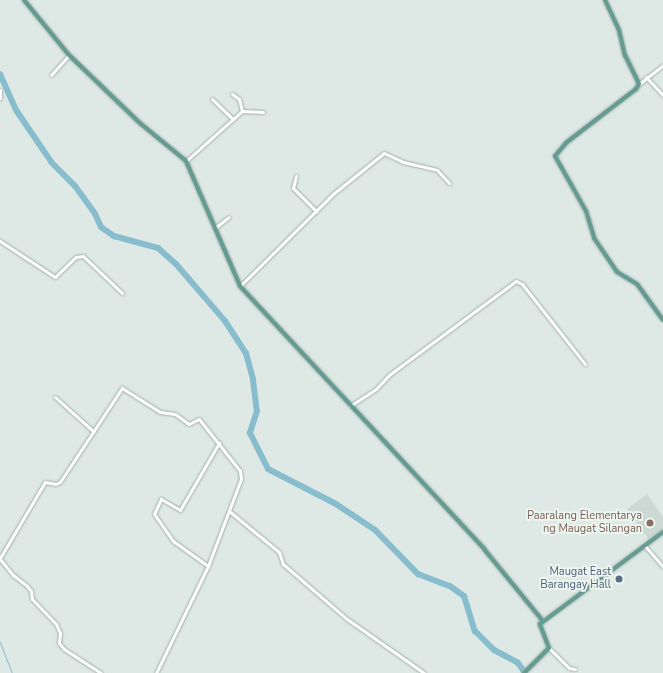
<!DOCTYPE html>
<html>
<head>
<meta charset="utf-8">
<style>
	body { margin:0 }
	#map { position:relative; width:663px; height:673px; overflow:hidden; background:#dee9e5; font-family:"Nunito Sans",sans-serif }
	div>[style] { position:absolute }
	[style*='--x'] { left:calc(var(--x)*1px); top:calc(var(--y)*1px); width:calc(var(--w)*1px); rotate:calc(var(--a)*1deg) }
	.built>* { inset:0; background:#ccd8d4 }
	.stream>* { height:1px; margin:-0.5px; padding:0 0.5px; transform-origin:0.5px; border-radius:0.5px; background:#87bdcc }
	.river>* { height:6px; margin:-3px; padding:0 3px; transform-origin:3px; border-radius:3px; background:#87bdcc }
	.roads { filter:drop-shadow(0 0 1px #a1b0ac) drop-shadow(0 0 1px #a1b0ac) }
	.minor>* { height:3px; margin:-1.5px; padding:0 1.5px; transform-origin:1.5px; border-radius:1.5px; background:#fff }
	.major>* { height:4px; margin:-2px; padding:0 2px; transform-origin:2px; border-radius:2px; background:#649c92 }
	.dots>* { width:11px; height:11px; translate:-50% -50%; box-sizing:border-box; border:2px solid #eef6f2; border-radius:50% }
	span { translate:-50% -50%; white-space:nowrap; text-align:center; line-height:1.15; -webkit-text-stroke:3.5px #eef6f2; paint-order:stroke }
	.education-label { font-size:11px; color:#785e54 }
	.right { translate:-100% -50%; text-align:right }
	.service-label { font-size:11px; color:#4e5e75 }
</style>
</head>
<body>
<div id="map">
	<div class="built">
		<div style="clip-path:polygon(647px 494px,663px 517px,663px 529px,649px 540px,627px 509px)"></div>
	</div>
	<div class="stream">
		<div style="--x:0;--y:642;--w:33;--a:69"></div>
	</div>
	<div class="river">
		<div style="--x:0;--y:74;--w:39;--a:66"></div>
		<div style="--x:16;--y:110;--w:64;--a:55.8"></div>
		<div style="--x:52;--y:163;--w:33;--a:45"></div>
		<div style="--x:75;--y:186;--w:34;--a:54"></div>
		<div style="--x:95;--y:214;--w:14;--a:65"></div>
		<div style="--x:101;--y:227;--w:16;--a:35"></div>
		<div style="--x:114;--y:236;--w:46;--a:15.3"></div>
		<div style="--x:158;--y:248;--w:24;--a:42"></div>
		<div style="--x:176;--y:264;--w:75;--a:49.3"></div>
		<div style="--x:225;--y:321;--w:38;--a:57"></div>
		<div style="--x:246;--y:353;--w:28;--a:75"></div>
		<div style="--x:253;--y:380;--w:31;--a:83"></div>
		<div style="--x:257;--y:411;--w:23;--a:108"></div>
		<div style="--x:250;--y:433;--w:40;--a:63.4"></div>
		<div style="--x:268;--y:469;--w:76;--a:27.2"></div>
		<div style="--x:336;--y:504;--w:47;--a:33.7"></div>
		<div style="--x:375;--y:530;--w:62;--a:45.7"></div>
		<div style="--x:418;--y:574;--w:34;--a:21"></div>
		<div style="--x:450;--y:586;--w:17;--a:36"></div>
		<div style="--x:464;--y:596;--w:37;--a:73"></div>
		<div style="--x:475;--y:631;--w:27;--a:45"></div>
		<div style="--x:494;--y:650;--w:27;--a:28"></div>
		<div style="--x:518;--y:663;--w:12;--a:55"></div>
	</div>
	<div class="roads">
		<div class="minor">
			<div style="--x:51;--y:75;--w:27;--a:-48"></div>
			<div style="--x:646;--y:77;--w:25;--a:47"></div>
			<div style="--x:639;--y:84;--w:31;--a:-38"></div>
			<div style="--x:0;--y:90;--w:8;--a:90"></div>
			<div style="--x:232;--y:94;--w:9;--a:36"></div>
			<div style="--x:239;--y:99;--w:12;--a:76"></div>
			<div style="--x:242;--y:111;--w:21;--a:3"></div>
			<div style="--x:212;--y:99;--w:29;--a:44"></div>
			<div style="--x:186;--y:161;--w:75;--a:-41.8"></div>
			<div style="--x:296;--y:176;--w:12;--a:104"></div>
			<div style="--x:293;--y:188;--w:33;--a:45"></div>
			<div style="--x:216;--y:227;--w:16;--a:-38"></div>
			<div style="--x:0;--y:241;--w:66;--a:33.2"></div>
			<div style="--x:55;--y:277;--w:29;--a:-44"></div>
			<div style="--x:76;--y:257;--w:7;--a:-8"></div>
			<div style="--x:83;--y:256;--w:54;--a:43.5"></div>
			<div style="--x:240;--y:286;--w:131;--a:-44.7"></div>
			<div style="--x:333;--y:194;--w:65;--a:-38.8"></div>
			<div style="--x:384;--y:153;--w:21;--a:25"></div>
			<div style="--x:403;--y:162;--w:35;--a:13"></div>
			<div style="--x:437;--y:170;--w:18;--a:47"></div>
			<div style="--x:55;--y:397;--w:52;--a:41.9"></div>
			<div style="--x:350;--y:406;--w:31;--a:-33"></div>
			<div style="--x:376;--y:389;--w:19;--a:-47"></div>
			<div style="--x:389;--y:375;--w:158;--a:-36.5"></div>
			<div style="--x:516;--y:281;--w:7;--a:27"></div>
			<div style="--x:522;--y:284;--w:102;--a:51.8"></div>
			<div style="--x:229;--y:511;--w:65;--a:39.4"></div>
			<div style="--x:279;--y:552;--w:13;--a:72"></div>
			<div style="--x:283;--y:564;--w:84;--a:40.7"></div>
			<div style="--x:347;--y:619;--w:94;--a:35"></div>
			<div style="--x:645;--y:546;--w:28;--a:49"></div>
			<div style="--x:0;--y:558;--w:88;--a:-59.4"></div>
			<div style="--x:45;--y:482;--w:11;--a:10"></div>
			<div style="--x:56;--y:484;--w:4;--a:-27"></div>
			<div style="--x:60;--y:482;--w:113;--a:-56.6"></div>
			<div style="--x:122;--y:388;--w:45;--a:32.3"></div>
			<div style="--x:160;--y:412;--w:15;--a:8"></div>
			<div style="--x:175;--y:414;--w:17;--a:36"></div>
			<div style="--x:189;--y:424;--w:11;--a:-27"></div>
			<div style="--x:199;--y:419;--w:66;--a:51.7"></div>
			<div style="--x:240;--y:471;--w:8;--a:83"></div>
			<div style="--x:241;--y:479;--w:93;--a:110.8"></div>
			<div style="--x:208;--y:566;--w:119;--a:115.9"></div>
			<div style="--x:0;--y:559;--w:21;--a:51"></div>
			<div style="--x:13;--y:575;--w:18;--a:38"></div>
			<div style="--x:27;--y:586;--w:6;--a:51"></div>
			<div style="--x:31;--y:591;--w:8;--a:83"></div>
			<div style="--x:32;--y:599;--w:35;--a:46"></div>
			<div style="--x:56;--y:624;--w:10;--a:66"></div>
			<div style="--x:60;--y:633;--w:10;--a:96"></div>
			<div style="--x:59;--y:643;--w:8;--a:50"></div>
			<div style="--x:64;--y:649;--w:44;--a:33"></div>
			<div style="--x:208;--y:566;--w:43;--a:-144.5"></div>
			<div style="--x:173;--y:541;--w:33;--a:-125"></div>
			<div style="--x:154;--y:514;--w:17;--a:-65"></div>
			<div style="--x:161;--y:499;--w:22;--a:30"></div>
			<div style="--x:180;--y:510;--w:78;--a:-59.8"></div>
			<div style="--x:549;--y:648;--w:28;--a:45"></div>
			<div style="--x:569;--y:668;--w:6;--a:9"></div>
		</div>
		<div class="major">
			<div style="--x:24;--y:0;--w:71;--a:50.7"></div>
			<div style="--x:69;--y:55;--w:100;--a:43.8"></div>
			<div style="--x:141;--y:124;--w:58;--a:39.4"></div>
			<div style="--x:186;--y:161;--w:136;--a:66.6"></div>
			<div style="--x:240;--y:286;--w:359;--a:47.1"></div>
			<div style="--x:484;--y:549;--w:93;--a:50.7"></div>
			<div style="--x:605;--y:0;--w:33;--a:65"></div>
			<div style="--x:619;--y:30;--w:26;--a:77"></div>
			<div style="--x:625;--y:55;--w:32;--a:64"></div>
			<div style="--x:639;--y:84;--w:6;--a:121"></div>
			<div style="--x:636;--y:89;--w:88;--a:142.4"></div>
			<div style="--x:566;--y:143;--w:17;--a:130"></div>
			<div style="--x:555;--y:156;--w:63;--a:60.6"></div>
			<div style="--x:586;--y:211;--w:28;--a:73"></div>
			<div style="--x:594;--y:238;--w:41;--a:55.9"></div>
			<div style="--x:617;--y:272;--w:23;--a:31"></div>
			<div style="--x:637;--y:284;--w:44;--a:54.2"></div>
			<div style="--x:524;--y:673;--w:35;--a:-45"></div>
			<div style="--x:549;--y:648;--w:26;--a:-111"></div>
			<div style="--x:540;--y:624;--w:154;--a:-36.8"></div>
		</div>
	</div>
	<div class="dots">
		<div style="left:650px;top:523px;background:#8d6e63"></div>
		<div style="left:619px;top:579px;background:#5c6f8a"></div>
	</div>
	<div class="education-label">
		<span class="right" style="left:642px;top:523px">Paaralang Elementarya<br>ng Maugat Silangan</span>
	</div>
	<div class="service-label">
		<span class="right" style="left:611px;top:579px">Maugat East<br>Barangay Hall</span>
	</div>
</div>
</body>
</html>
